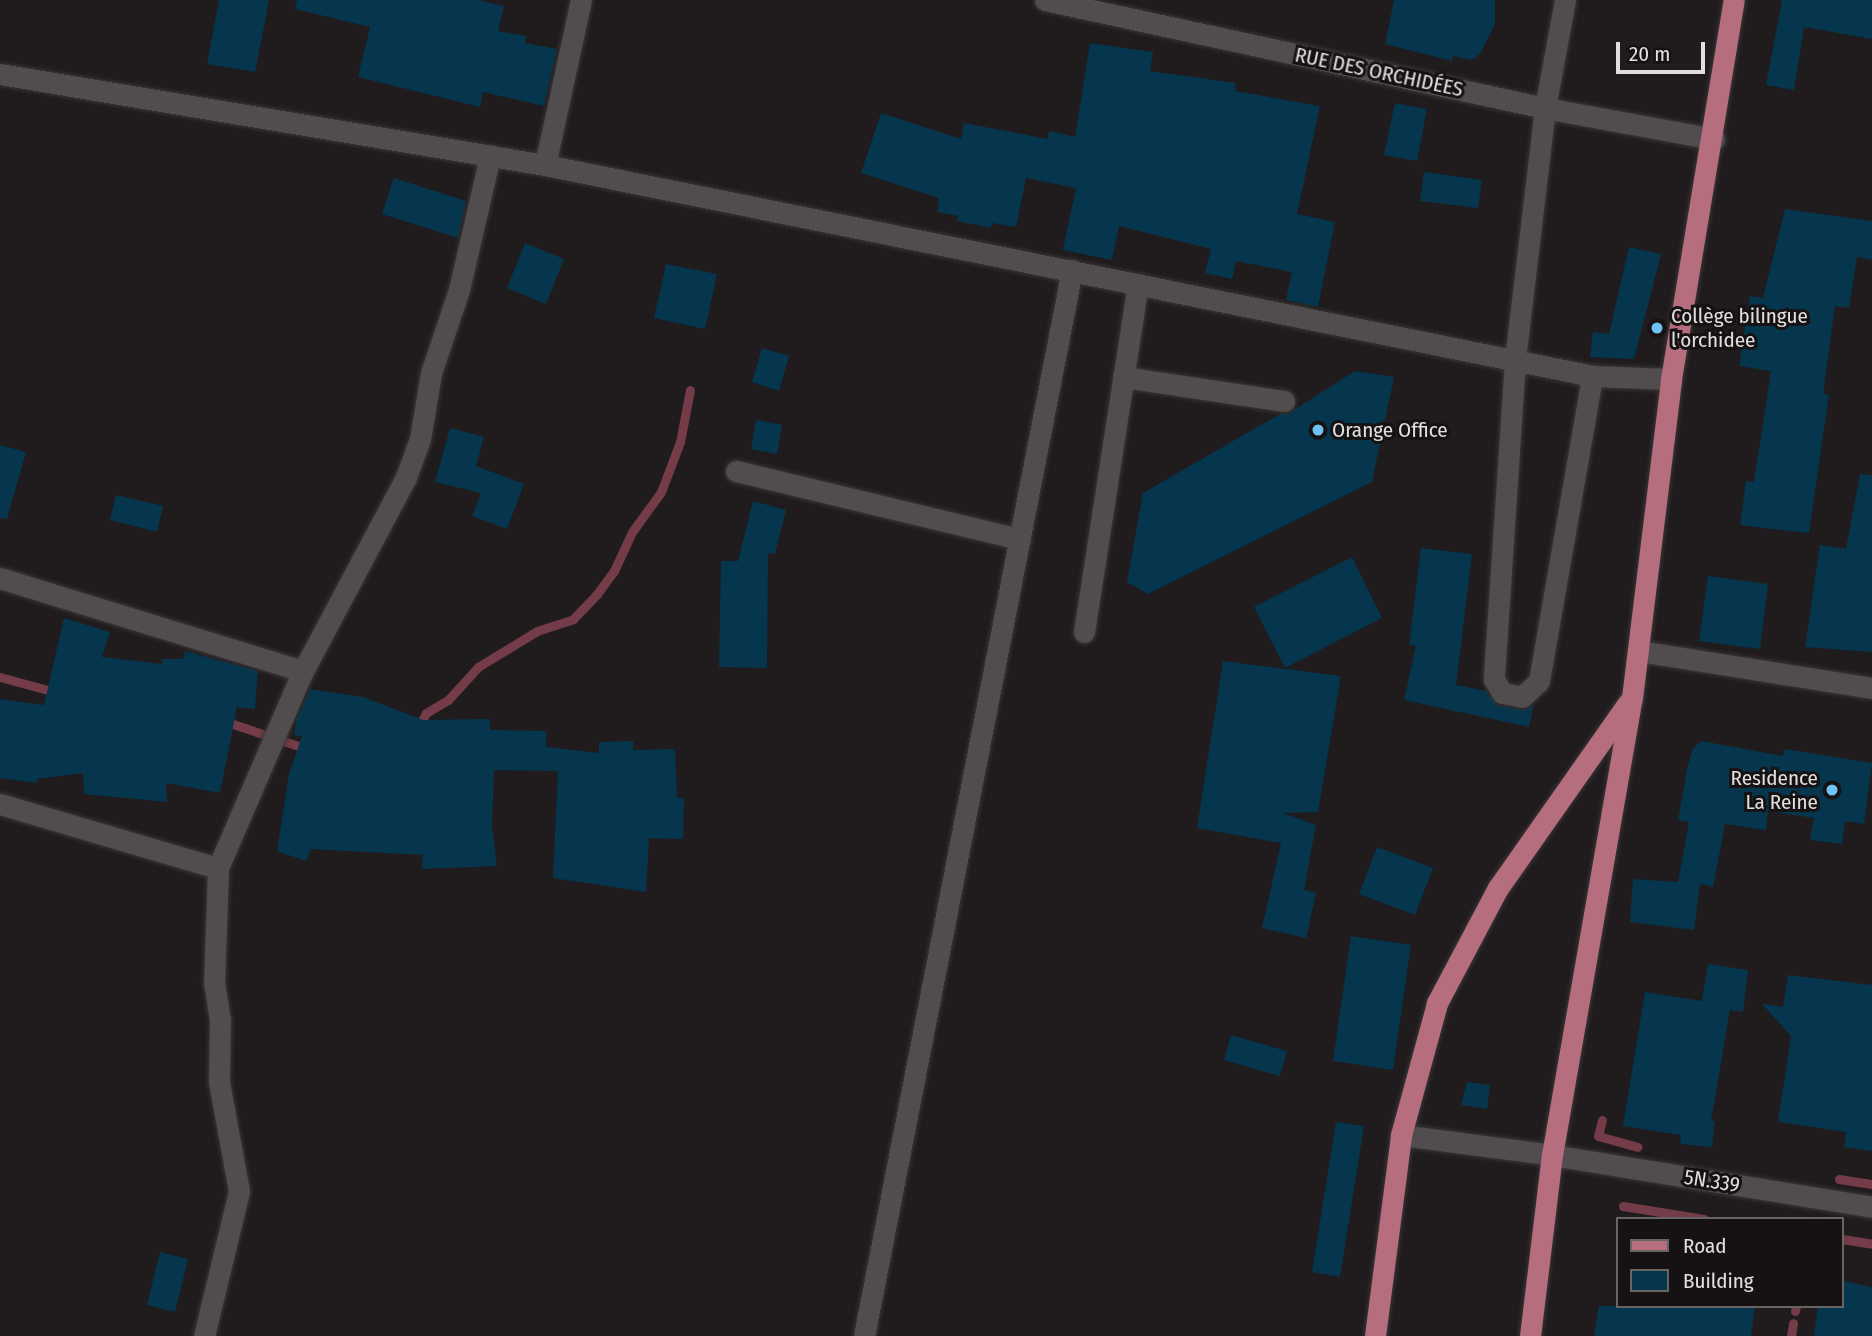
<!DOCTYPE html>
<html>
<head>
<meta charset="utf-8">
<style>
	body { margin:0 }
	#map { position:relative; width:1872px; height:1336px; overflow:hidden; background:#201b1c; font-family:"Fira Sans Condensed",sans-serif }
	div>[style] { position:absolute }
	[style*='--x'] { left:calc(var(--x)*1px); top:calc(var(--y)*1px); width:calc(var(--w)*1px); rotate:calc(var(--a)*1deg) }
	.stream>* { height:9px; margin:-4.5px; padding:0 4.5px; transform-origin:4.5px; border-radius:4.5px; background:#743c48 }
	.building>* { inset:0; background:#05364d }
	.roads { filter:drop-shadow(0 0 2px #393636) drop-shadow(0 0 2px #393636) }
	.minor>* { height:21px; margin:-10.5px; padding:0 10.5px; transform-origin:10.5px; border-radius:10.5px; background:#514c4d }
	.major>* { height:21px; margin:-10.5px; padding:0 10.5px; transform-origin:10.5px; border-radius:10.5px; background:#b66e7e }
	.dots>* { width:19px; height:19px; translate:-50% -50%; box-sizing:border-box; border:4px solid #161213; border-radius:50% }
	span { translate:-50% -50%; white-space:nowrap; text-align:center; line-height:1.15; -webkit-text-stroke:6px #161213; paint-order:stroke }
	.street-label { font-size:21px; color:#e1dede }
	.poi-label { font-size:21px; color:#e1dede }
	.left { translate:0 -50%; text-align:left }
	.right { translate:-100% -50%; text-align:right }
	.legend { position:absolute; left:1616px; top:1217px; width:228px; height:91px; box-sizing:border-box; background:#161213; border:2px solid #676464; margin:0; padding:9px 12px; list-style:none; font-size:21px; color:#e1dede }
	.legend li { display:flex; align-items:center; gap:14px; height:35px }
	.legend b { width:35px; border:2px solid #676464 }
	.scale { position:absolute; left:1616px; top:42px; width:89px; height:32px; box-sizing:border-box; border:4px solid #e1dede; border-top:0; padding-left:9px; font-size:21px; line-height:24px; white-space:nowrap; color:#e1dede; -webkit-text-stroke:5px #161213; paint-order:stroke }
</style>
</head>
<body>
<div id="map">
	<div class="stream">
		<div style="--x:0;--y:677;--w:61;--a:15.2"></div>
		<div style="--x:224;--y:721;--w:91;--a:18.6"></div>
		<div style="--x:417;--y:730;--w:19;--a:-62"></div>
		<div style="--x:426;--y:713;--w:26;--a:-31"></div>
		<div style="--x:448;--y:700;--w:45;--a:-47.7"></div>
		<div style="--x:478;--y:667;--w:69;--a:-31.4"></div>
		<div style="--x:537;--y:631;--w:38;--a:-18"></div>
		<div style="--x:573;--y:619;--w:35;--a:-46"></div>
		<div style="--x:597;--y:594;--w:29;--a:-54"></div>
		<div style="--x:614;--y:571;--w:43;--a:-65.2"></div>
		<div style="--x:632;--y:532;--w:49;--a:-54.1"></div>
		<div style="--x:661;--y:492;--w:53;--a:-69.2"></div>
		<div style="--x:680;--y:442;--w:53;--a:-79.1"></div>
		<div style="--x:1602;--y:1120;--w:16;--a:104"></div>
		<div style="--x:1598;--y:1136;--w:41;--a:15.4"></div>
		<div style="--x:1839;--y:1179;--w:33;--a:9"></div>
		<div style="--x:1623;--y:1206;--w:82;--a:9.1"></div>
		<div style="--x:1842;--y:1239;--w:30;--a:9"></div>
		<div style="--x:1795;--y:1311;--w:5;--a:-79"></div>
		<div style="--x:1791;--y:1336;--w:13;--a:-81"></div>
	</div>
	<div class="building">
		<div style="clip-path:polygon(219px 0,269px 0,255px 72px,207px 64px)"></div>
		<div style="clip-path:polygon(297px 0,477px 0,504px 6px,498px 31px,526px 36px,525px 43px,557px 49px,544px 106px,483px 92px,480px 107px,358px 77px,370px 27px,295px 9px)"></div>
		<div style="clip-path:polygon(1394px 0,1495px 0,1495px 24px,1480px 54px,1472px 60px,1453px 56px,1452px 61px,1385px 44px)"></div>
		<div style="clip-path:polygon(1782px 0,1872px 0,1872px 39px,1804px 27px,1794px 90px,1766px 85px)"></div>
		<div style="clip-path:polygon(1090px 43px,1153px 52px,1150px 71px,1236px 83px,1235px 91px,1320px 106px,1297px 214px,1335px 222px,1318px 307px,1286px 300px,1292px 272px,1236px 261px,1232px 279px,1205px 273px,1211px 249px,1119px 226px,1112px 260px,1063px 250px,1076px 188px,1026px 178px,1016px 227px,992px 223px,991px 228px,957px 221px,958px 216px,937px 212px,939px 198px,861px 173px,881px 113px,961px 139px,964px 123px,1048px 139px,1049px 131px,1075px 137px)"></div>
		<div style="clip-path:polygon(1395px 103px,1427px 109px,1417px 161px,1384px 155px)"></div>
		<div style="clip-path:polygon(1424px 172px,1482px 180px,1478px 208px,1420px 201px)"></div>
		<div style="clip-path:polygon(394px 178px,466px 201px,458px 238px,382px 214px)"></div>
		<div style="clip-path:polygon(1785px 209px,1872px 221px,1872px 260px,1857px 257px,1849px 308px,1835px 306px,1823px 394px,1829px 395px,1809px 533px,1740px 525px,1746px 481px,1754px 482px,1771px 371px,1739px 366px,1750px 296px,1763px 298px)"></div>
		<div style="clip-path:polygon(525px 243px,564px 259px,546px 304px,507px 288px)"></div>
		<div style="clip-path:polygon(1629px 247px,1661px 254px,1634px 359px,1590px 357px,1593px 332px,1609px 334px)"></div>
		<div style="clip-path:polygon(666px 264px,717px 274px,705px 329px,654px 318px)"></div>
		<div style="clip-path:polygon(762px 348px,789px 356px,779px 391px,752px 382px)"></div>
		<div style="clip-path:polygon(1355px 371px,1394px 377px,1372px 482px,1148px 594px,1127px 582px,1143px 493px,1280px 414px,1289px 413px)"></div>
		<div style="clip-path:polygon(756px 420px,782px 425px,777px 454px,751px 449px)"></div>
		<div style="clip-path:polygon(450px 428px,484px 437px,476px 466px,524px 484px,507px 529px,472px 516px,481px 493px,435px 482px)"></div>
		<div style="clip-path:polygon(0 445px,26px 452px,7px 519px,0 518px)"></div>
		<div style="clip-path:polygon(1860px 474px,1872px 475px,1872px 652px,1805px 647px,1820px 545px,1846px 549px)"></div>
		<div style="clip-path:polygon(116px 495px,163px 506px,157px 532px,110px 520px)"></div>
		<div style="clip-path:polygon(753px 501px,786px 510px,775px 554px,768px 553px,767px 668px,719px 667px,721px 561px,738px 561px)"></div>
		<div style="clip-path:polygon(1421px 548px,1472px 554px,1456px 685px,1486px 691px,1499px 706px,1525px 710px,1534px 704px,1529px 727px,1404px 700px,1416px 646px,1409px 645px)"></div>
		<div style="clip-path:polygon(1352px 557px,1382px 618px,1285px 668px,1254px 607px)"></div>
		<div style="clip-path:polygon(1708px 576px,1768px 584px,1760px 649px,1699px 641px)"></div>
		<div style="clip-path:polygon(64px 618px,110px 632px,102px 657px,162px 664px,162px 659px,183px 659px,185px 651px,258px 671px,255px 709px,237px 707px,220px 793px,166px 783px,167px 802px,84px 794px,83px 773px,37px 779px,37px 783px,0 778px,0 699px,44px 705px)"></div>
		<div style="clip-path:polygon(1223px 661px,1341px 676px,1318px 812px,1283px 813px,1316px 825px,1304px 890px,1316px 893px,1306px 938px,1262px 928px,1281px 843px,1197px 828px)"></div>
		<div style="clip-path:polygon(310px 689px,363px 697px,423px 720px,490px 719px,490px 730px,546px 731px,546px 747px,599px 753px,599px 742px,633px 741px,633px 750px,675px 749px,677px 797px,684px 798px,683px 839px,649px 838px,646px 892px,553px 878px,558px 771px,494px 770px,492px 826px,497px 866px,422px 869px,423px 855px,311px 849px,306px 861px,277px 851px,289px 774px,302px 736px,294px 735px,297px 718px)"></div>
		<div style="clip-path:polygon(1702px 741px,1783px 756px,1784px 749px,1872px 763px,1864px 824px,1845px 821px,1842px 844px,1810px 840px,1814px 818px,1768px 811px,1766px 830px,1725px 824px,1713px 887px,1700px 884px,1694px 930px,1630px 922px,1633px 879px,1678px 882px,1689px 822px,1678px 820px,1687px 769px,1693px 748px)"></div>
		<div style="clip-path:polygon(1377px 847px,1433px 868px,1415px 915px,1359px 894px)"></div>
		<div style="clip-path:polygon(1351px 936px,1411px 945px,1393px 1070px,1333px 1061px)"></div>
		<div style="clip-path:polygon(1708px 964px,1748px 970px,1743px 1012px,1730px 1010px,1711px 1121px,1715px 1121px,1712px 1147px,1680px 1144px,1681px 1135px,1623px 1126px,1645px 992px,1702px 1001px)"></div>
		<div style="clip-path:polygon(1788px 975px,1872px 985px,1872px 1151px,1844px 1147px,1846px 1132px,1778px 1122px,1791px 1036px,1762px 1004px,1783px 1007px)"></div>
		<div style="clip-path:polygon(1231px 1035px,1287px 1051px,1280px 1076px,1224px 1060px)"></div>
		<div style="clip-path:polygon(1467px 1082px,1490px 1085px,1487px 1109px,1461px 1105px)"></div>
		<div style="clip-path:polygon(1336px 1122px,1364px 1126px,1340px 1277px,1312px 1272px)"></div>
		<div style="clip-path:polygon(160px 1252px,188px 1259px,175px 1312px,147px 1305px)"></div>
		<div style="clip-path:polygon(1842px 1281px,1872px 1287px,1872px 1336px,1814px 1336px,1818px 1306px,1842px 1306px)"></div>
		<div style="clip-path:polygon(1599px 1306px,1755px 1306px,1751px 1336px,1594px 1336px)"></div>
	</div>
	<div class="roads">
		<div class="minor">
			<div style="--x:1045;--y:0;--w:512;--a:12.19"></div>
			<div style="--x:1545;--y:108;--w:172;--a:10.4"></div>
			<div style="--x:1565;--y:0;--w:110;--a:100.5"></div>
			<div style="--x:1545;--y:108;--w:254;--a:96.8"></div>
			<div style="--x:1515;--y:360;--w:320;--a:93.8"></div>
			<div style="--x:1494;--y:679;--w:16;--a:60"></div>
			<div style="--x:1502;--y:693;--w:20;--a:11"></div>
			<div style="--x:1522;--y:697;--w:23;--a:-43"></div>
			<div style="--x:1539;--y:681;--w:310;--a:-80.1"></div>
			<div style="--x:0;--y:74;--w:553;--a:9.48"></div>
			<div style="--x:545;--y:165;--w:1068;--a:11.39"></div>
			<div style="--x:1592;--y:376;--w:79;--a:2.2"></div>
			<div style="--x:545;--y:165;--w:169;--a:-77.7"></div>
			<div style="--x:1123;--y:377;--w:163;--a:8.5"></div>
			<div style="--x:736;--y:471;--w:292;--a:13.5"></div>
			<div style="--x:0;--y:578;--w:317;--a:17.1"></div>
			<div style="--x:1084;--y:632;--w:352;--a:-81.2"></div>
			<div style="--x:1639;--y:651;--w:236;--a:9"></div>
			<div style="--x:0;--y:804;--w:227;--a:16.4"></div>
			<div style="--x:1401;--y:1135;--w:152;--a:7.5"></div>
			<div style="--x:1552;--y:1155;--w:324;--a:9.2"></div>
			<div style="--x:204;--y:1336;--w:149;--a:-76.4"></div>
			<div style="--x:239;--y:1191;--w:111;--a:-100.4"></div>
			<div style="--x:219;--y:1082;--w:62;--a:-89.1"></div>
			<div style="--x:220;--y:1020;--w:36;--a:-99"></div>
			<div style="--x:214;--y:984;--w:116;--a:-88"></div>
			<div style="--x:218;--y:868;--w:215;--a:-66.7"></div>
			<div style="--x:303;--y:671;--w:220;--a:-62"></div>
			<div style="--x:406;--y:477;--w:40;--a:-69.8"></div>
			<div style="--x:420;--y:439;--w:67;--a:-80.5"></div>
			<div style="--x:431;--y:373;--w:88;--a:-71.4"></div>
			<div style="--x:459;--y:290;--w:138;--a:-77"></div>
			<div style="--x:864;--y:1336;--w:1086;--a:-78.96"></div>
		</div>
		<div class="major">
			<div style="--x:1375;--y:1336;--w:203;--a:-82.6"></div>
			<div style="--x:1401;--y:1135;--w:137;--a:-74.7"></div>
			<div style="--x:1437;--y:1003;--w:130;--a:-62.1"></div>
			<div style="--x:1498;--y:888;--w:226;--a:-54.9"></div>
			<div style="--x:1530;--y:1336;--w:182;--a:-83.1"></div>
			<div style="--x:1552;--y:1155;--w:464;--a:-80.1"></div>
			<div style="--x:1632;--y:698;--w:321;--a:-83"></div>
			<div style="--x:1671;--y:379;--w:384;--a:-80.6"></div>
		</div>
	</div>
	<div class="dots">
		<div style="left:1657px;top:328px;background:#6ec2f3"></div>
		<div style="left:1318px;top:430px;background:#6ec2f3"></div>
		<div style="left:1832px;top:790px;background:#6ec2f3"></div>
	</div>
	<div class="street-label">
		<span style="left:1379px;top:72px;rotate:12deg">RUE DES ORCHIDÉES</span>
		<span style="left:1712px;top:1181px;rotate:9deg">5N.339</span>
	</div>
	<div class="poi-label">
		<span class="left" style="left:1671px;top:328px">Collège bilingue<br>l'orchidee</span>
		<span class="left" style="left:1332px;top:430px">Orange Office</span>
		<span class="right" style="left:1818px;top:790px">Residence<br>La Reine</span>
	</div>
	<ul class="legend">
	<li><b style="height:9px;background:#b66e7e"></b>Road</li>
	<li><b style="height:19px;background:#05364d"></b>Building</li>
	</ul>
	<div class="scale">20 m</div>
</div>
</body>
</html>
